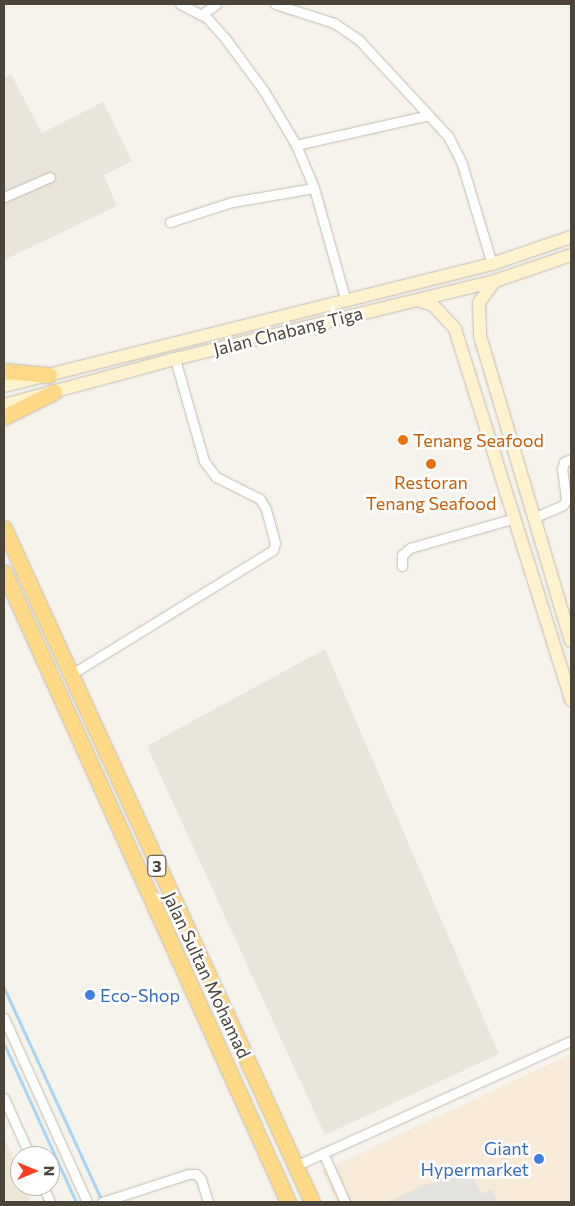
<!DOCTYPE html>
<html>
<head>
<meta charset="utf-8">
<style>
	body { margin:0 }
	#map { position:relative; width:575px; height:1206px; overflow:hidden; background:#f6f3ec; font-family:Commissioner,sans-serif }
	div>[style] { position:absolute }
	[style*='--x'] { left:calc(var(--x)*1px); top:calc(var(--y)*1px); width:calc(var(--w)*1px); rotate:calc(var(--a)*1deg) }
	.residential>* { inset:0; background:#eae5da }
	.commercial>* { inset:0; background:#f7ead8 }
	.education>* { inset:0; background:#efe8d6 }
	.parking>* { inset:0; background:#e5e3e0 }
	.stream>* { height:3px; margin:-1.5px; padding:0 1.5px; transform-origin:1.5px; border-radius:1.5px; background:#a9d4f2 }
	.roads { filter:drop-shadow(0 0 1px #c2bbae) drop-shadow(0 0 1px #c2bbae) }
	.minor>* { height:9px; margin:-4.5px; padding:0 4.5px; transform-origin:4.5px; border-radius:4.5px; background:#fff }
	.secondary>* { height:12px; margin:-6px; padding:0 6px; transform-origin:6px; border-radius:6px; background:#fff3cd }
	.trunk>* { height:15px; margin:-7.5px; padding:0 7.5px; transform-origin:7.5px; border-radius:7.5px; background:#ffd985 }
	.dots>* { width:14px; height:14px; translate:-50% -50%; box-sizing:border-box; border:2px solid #fff; border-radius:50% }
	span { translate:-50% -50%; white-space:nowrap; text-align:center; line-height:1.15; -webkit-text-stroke:5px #fff; paint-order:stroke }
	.shield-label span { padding:1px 4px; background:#fff; border:1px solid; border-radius:4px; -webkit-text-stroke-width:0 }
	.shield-label { font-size:16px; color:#4b4439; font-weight:700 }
	.street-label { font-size:18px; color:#4b4439 }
	.food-label { font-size:18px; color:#c56008 }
	.left { translate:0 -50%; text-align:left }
	.shop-label { font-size:18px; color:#366cbe }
	.right { translate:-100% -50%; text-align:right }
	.frame { position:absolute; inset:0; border:5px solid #4b4439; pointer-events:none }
	.north { position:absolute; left:10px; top:1146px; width:50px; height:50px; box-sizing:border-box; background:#fff; border:1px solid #b7b4b0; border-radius:50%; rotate:90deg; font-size:14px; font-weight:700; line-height:20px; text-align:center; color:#4b4439 }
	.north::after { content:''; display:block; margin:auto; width:18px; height:22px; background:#fc3f1d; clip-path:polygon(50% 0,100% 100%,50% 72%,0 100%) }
</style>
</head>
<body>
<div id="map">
	<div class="residential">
		<div style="clip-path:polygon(11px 74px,42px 133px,103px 102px,132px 161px,104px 175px,117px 206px,4px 260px,4px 78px)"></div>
		<div style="clip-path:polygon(325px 649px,499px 1054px,325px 1135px,147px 746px)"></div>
	</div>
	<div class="commercial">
		<div style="clip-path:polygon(571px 1054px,571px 1202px,336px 1202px,322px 1171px)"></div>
	</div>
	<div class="education">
		<div style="clip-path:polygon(4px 1136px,20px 1176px,20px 1186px,24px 1186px,31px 1202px,4px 1202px)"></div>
	</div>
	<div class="parking">
		<div style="clip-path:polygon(468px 1165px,481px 1194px,492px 1189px,498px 1202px,387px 1202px)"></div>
	</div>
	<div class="stream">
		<div style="--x:4;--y:988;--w:234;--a:65.3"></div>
		<div style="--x:4;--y:1044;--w:174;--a:65.5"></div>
	</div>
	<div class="roads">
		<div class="minor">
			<div style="--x:180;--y:4;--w:30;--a:27"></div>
			<div style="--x:207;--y:18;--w:27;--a:48"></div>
			<div style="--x:225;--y:38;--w:66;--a:53.7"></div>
			<div style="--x:264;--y:91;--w:63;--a:59.3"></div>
			<div style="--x:296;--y:145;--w:47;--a:67.3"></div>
			<div style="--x:314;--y:188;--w:114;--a:74.3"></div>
			<div style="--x:275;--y:4;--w:62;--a:17.9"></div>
			<div style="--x:334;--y:23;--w:30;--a:34"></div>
			<div style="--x:359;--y:40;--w:131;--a:47.2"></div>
			<div style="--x:448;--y:136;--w:31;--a:63"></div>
			<div style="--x:462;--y:164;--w:104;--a:73.3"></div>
			<div style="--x:201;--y:15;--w:19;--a:-36"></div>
			<div style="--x:296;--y:145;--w:136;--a:-12.7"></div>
			<div style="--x:4;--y:197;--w:50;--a:-23.5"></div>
			<div style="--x:170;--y:222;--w:65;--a:-17.9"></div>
			<div style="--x:232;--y:202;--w:83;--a:-9.7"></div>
			<div style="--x:535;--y:517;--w:30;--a:-23"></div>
			<div style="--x:563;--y:505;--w:6;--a:-59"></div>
			<div style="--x:566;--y:500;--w:31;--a:-97"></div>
			<div style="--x:562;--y:469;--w:7;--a:-74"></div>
			<div style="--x:564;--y:462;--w:8;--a:-23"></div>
			<div style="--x:402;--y:566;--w:11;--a:-90"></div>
			<div style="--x:402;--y:555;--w:11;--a:-41"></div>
			<div style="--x:410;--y:548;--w:109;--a:-15.9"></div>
			<div style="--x:70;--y:675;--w:238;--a:-31.6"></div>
			<div style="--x:273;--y:550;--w:7;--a:-74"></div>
			<div style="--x:275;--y:543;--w:35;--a:-105"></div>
			<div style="--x:266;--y:509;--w:12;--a:-121"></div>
			<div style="--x:260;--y:499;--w:49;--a:-153.4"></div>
			<div style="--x:216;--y:477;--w:20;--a:-127"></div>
			<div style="--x:204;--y:461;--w:106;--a:-105.9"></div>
			<div style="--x:4;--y:1018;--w:202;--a:65.7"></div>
			<div style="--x:4;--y:1098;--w:64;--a:65.9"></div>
			<div style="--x:323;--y:1153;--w:54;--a:65.8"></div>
			<div style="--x:295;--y:1166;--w:303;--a:-24.4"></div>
			<div style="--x:43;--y:1186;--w:17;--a:66"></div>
			<div style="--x:102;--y:1202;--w:90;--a:-18"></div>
			<div style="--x:188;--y:1174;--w:8;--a:0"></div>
			<div style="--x:196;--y:1174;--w:7;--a:45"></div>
			<div style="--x:201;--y:1179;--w:24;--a:73"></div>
		</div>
		<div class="secondary">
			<div style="--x:495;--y:281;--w:26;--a:127"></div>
			<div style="--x:479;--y:302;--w:34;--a:88"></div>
			<div style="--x:480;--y:336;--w:318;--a:73.4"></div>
			<div style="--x:418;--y:300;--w:16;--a:18"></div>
			<div style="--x:433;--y:305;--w:33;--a:47"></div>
			<div style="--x:455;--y:329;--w:389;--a:72.6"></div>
			<div style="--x:4;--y:386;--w:503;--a:-14.04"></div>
			<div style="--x:492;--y:264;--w:83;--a:-18.9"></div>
			<div style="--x:4;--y:405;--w:177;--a:-15.1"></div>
			<div style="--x:175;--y:359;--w:329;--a:-13.7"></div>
			<div style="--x:495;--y:281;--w:80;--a:-18.9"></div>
		</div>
		<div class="trunk">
			<div style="--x:4;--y:371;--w:45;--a:5.1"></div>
			<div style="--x:4;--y:417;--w:56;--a:-26.6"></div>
			<div style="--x:4;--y:528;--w:741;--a:65.44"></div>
			<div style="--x:4;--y:572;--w:691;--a:65.73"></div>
		</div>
	</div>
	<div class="dots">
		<div style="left:403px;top:440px;background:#e8710a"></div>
		<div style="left:431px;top:464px;background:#e8710a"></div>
		<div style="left:90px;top:995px;background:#3f7fe0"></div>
		<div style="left:539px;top:1159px;background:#3f7fe0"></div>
	</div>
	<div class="shield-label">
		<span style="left:157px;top:866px">3</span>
	</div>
	<div class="street-label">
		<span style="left:288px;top:331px;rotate:-14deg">Jalan Chabang Tiga</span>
		<span style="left:207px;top:975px;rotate:65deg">Jalan Sultan Mohamad</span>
	</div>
	<div class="food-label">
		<span class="left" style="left:413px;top:440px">Tenang Seafood</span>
		<span style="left:431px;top:493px">Restoran<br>Tenang Seafood</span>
	</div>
	<div class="shop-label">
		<span class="left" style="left:100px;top:995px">Eco-Shop</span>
		<span class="right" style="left:529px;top:1159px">Giant<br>Hypermarket</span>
	</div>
	<div class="frame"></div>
	<div class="north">N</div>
</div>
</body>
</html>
